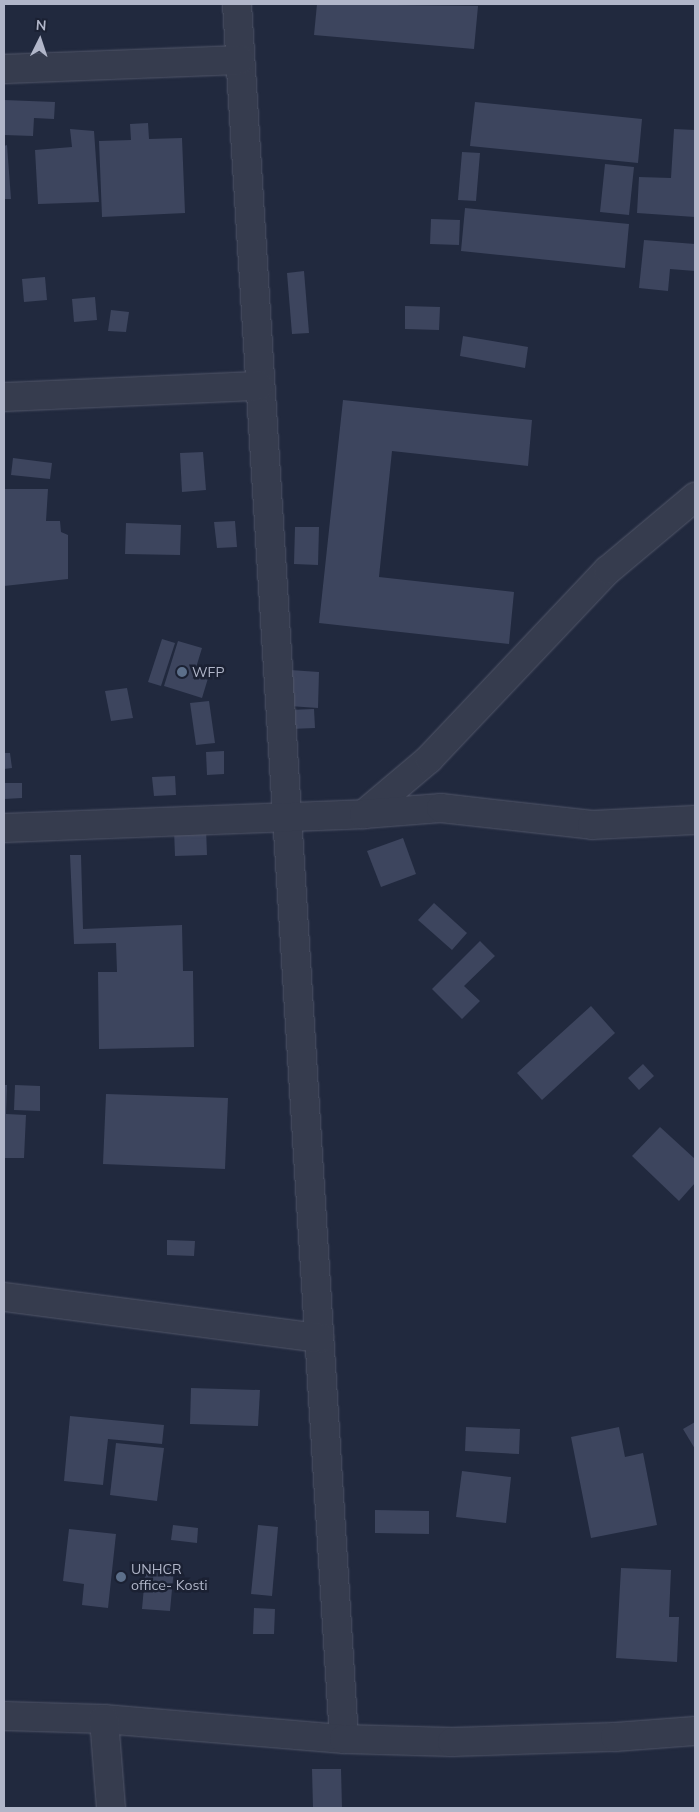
<!DOCTYPE html>
<html>
<head>
<meta charset="utf-8">
<style>
	body { margin:0 }
	#map { position:relative; width:699px; height:1812px; overflow:hidden; background:#21293e; font-family:Mulish,sans-serif }
	div>[style] { position:absolute }
	[style*='--x'] { left:calc(var(--x)*1px); top:calc(var(--y)*1px); width:calc(var(--w)*1px); rotate:calc(var(--a)*1deg) }
	.building>* { inset:0; background:#3d455e }
	.roads { filter:drop-shadow(0 0 1px #515669) drop-shadow(0 0 1px #515669) }
	.minor>* { height:28px; margin:-14px; padding:0 14px; transform-origin:14px; border-radius:14px; background:#363c4e }
	.dots>* { width:14px; height:14px; translate:-50% -50%; box-sizing:border-box; border:2px solid #1b2133; border-radius:50% }
	span { translate:-50% -50%; white-space:nowrap; text-align:center; line-height:1.15; -webkit-text-stroke:5px #1b2133; paint-order:stroke }
	.poi-label { font-size:14px; color:#b1b6c9 }
	.left { translate:0 -50%; text-align:left }
	.frame { position:absolute; inset:0; border:5px solid #b1b6c9; pointer-events:none }
	.north { position:absolute; left:15px; top:15px; width:50px; height:50px; -webkit-text-stroke:4px #1b2133; paint-order:stroke; rotate:4deg; font-size:14px; font-weight:700; line-height:20px; text-align:center; color:#b1b6c9 }
	.north::after { content:''; display:block; margin:auto; width:18px; height:22px; background:#b1b6c9; clip-path:polygon(50% 0,100% 100%,50% 72%,0 100%) }
</style>
</head>
<body>
<div id="map">
	<div class="building">
		<div style="clip-path:polygon(317px 4px,478px 6px,474px 49px,314px 35px)"></div>
		<div style="clip-path:polygon(4px 100px,55px 102px,54px 119px,34px 118px,33px 136px,4px 135px)"></div>
		<div style="clip-path:polygon(475px 102px,642px 119px,638px 163px,470px 146px)"></div>
		<div style="clip-path:polygon(148px 123px,149px 139px,182px 138px,185px 213px,102px 217px,99px 141px,131px 140px,130px 124px)"></div>
		<div style="clip-path:polygon(70px 129px,94px 131px,99px 202px,38px 204px,35px 150px,72px 147px)"></div>
		<div style="clip-path:polygon(674px 129px,695px 130px,695px 217px,637px 213px,639px 177px,671px 178px)"></div>
		<div style="clip-path:polygon(7px 145px,11px 199px,4px 199px,4px 146px)"></div>
		<div style="clip-path:polygon(462px 152px,480px 153px,476px 201px,458px 200px)"></div>
		<div style="clip-path:polygon(605px 164px,634px 167px,629px 215px,600px 212px)"></div>
		<div style="clip-path:polygon(465px 208px,629px 224px,625px 268px,461px 251px)"></div>
		<div style="clip-path:polygon(431px 219px,460px 220px,459px 245px,430px 244px)"></div>
		<div style="clip-path:polygon(644px 240px,695px 244px,695px 271px,670px 269px,668px 291px,639px 288px)"></div>
		<div style="clip-path:polygon(304px 271px,309px 333px,292px 334px,287px 273px)"></div>
		<div style="clip-path:polygon(45px 277px,47px 300px,24px 302px,22px 279px)"></div>
		<div style="clip-path:polygon(95px 297px,97px 320px,74px 322px,72px 299px)"></div>
		<div style="clip-path:polygon(405px 306px,440px 307px,439px 330px,405px 329px)"></div>
		<div style="clip-path:polygon(111px 310px,129px 312px,126px 332px,108px 331px)"></div>
		<div style="clip-path:polygon(463px 336px,528px 347px,525px 368px,460px 356px)"></div>
		<div style="clip-path:polygon(343px 400px,532px 420px,528px 466px,392px 451px,379px 577px,514px 592px,509px 644px,319px 623px)"></div>
		<div style="clip-path:polygon(203px 452px,206px 490px,182px 492px,180px 453px)"></div>
		<div style="clip-path:polygon(13px 458px,52px 463px,50px 479px,11px 475px)"></div>
		<div style="clip-path:polygon(4px 489px,48px 489px,46px 521px,60px 521px,61px 532px,68px 535px,68px 579px,4px 586px)"></div>
		<div style="clip-path:polygon(235px 521px,237px 547px,217px 548px,214px 522px)"></div>
		<div style="clip-path:polygon(126px 523px,181px 525px,180px 555px,125px 554px)"></div>
		<div style="clip-path:polygon(295px 527px,319px 527px,318px 565px,294px 564px)"></div>
		<div style="clip-path:polygon(162px 639px,175px 643px,161px 686px,148px 682px)"></div>
		<div style="clip-path:polygon(178px 641px,202px 648px,195px 671px,209px 675px,202px 698px,164px 686px)"></div>
		<div style="clip-path:polygon(290px 670px,319px 672px,318px 708px,289px 706px)"></div>
		<div style="clip-path:polygon(127px 688px,133px 718px,111px 721px,105px 691px)"></div>
		<div style="clip-path:polygon(209px 701px,215px 743px,196px 745px,190px 703px)"></div>
		<div style="clip-path:polygon(314px 709px,315px 728px,290px 729px,289px 710px)"></div>
		<div style="clip-path:polygon(224px 751px,224px 774px,207px 775px,206px 752px)"></div>
		<div style="clip-path:polygon(4px 753px,10px 753px,12px 768px,4px 769px)"></div>
		<div style="clip-path:polygon(175px 776px,176px 795px,154px 796px,152px 777px)"></div>
		<div style="clip-path:polygon(4px 783px,22px 783px,22px 798px,4px 799px)"></div>
		<div style="clip-path:polygon(206px 828px,207px 855px,175px 856px,174px 829px)"></div>
		<div style="clip-path:polygon(403px 838px,416px 874px,381px 887px,367px 851px)"></div>
		<div style="clip-path:polygon(70px 855px,81px 855px,83px 929px,182px 925px,183px 971px,193px 971px,194px 1047px,99px 1049px,98px 972px,117px 972px,116px 943px,74px 944px)"></div>
		<div style="clip-path:polygon(434px 903px,467px 933px,452px 950px,418px 920px)"></div>
		<div style="clip-path:polygon(480px 941px,495px 956px,464px 986px,480px 1001px,462px 1019px,432px 989px)"></div>
		<div style="clip-path:polygon(591px 1006px,615px 1033px,542px 1100px,517px 1073px)"></div>
		<div style="clip-path:polygon(643px 1064px,654px 1076px,639px 1090px,628px 1078px)"></div>
		<div style="clip-path:polygon(4px 1085px,7px 1085px,6px 1114px,26px 1115px,24px 1158px,4px 1158px)"></div>
		<div style="clip-path:polygon(15px 1085px,40px 1086px,40px 1111px,14px 1110px)"></div>
		<div style="clip-path:polygon(106px 1094px,228px 1098px,225px 1169px,103px 1164px)"></div>
		<div style="clip-path:polygon(660px 1127px,695px 1159px,695px 1183px,679px 1201px,632px 1156px)"></div>
		<div style="clip-path:polygon(167px 1240px,195px 1241px,194px 1256px,167px 1255px)"></div>
		<div style="clip-path:polygon(191px 1388px,260px 1390px,258px 1426px,190px 1424px)"></div>
		<div style="clip-path:polygon(70px 1416px,164px 1425px,162px 1444px,108px 1439px,103px 1485px,64px 1481px)"></div>
		<div style="clip-path:polygon(695px 1422px,695px 1449px,683px 1429px)"></div>
		<div style="clip-path:polygon(466px 1427px,520px 1429px,519px 1454px,465px 1451px)"></div>
		<div style="clip-path:polygon(619px 1427px,625px 1457px,643px 1453px,657px 1525px,591px 1538px,571px 1437px)"></div>
		<div style="clip-path:polygon(116px 1443px,164px 1448px,157px 1501px,110px 1495px)"></div>
		<div style="clip-path:polygon(462px 1471px,511px 1477px,506px 1523px,456px 1517px)"></div>
		<div style="clip-path:polygon(375px 1510px,429px 1511px,429px 1534px,375px 1533px)"></div>
		<div style="clip-path:polygon(173px 1525px,198px 1528px,197px 1543px,171px 1540px)"></div>
		<div style="clip-path:polygon(258px 1525px,278px 1527px,272px 1596px,251px 1594px)"></div>
		<div style="clip-path:polygon(69px 1529px,116px 1534px,108px 1608px,82px 1605px,84px 1584px,63px 1581px)"></div>
		<div style="clip-path:polygon(146px 1565px,174px 1568px,170px 1611px,142px 1609px)"></div>
		<div style="clip-path:polygon(621px 1568px,671px 1570px,669px 1617px,679px 1617px,677px 1662px,616px 1658px)"></div>
		<div style="clip-path:polygon(254px 1608px,275px 1609px,274px 1634px,253px 1634px)"></div>
		<div style="clip-path:polygon(312px 1769px,341px 1769px,342px 1808px,313px 1808px)"></div>
	</div>
	<div class="roads">
		<div class="minor">
			<div style="--x:237;--y:4;--w:1738;--a:86.47"></div>
			<div style="--x:4;--y:69;--w:236;--a:-2.2"></div>
			<div style="--x:4;--y:397;--w:255;--a:-2.5"></div>
			<div style="--x:364;--y:814;--w:85;--a:-40.2"></div>
			<div style="--x:429;--y:759;--w:260;--a:-46.6"></div>
			<div style="--x:608;--y:570;--w:114;--a:-40"></div>
			<div style="--x:4;--y:828;--w:360;--a:-2.2"></div>
			<div style="--x:364;--y:814;--w:77;--a:-4.5"></div>
			<div style="--x:441;--y:808;--w:152;--a:6.4"></div>
			<div style="--x:592;--y:825;--w:103;--a:-2.8"></div>
			<div style="--x:4;--y:1297;--w:318;--a:7.4"></div>
			<div style="--x:4;--y:1716;--w:100;--a:1.7"></div>
			<div style="--x:104;--y:1719;--w:241;--a:4.8"></div>
			<div style="--x:344;--y:1739;--w:108;--a:1.6"></div>
			<div style="--x:452;--y:1742;--w:163;--a:-1.8"></div>
			<div style="--x:615;--y:1737;--w:80;--a:-4.3"></div>
			<div style="--x:104;--y:1719;--w:89;--a:85.5"></div>
		</div>
	</div>
	<div class="dots">
		<div style="left:182px;top:672px;background:#5c6f8a"></div>
		<div style="left:121px;top:1577px;background:#5c6f8a"></div>
	</div>
	<div class="poi-label">
		<span class="left" style="left:192px;top:672px">WFP</span>
		<span class="left" style="left:131px;top:1577px">UNHCR<br>office- Kosti</span>
	</div>
	<div class="frame"></div>
	<div class="north">N</div>
</div>
</body>
</html>
